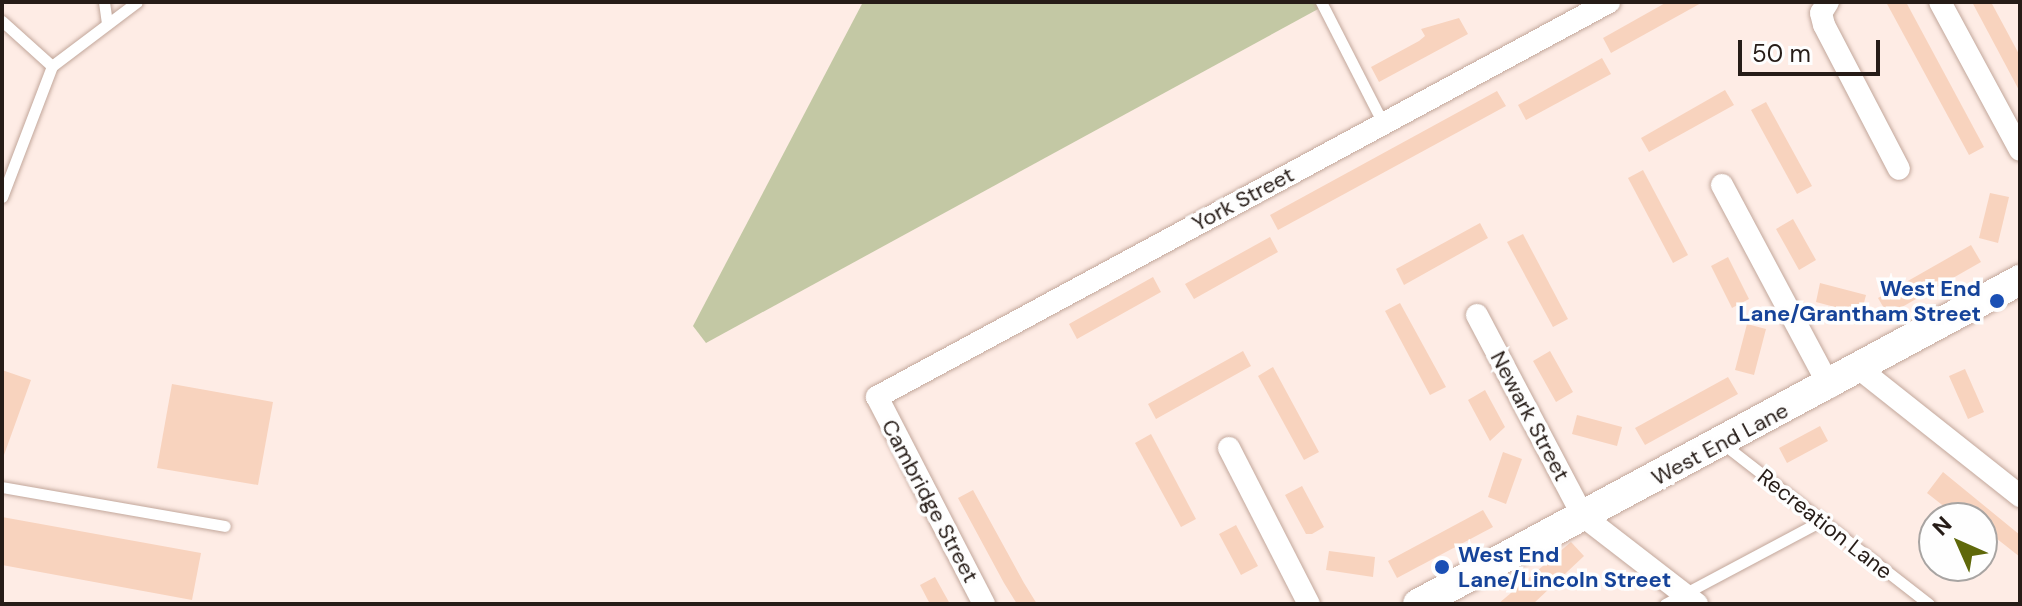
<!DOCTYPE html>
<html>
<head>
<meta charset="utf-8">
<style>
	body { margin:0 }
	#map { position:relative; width:2022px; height:606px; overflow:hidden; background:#feece5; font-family:"DM Sans",sans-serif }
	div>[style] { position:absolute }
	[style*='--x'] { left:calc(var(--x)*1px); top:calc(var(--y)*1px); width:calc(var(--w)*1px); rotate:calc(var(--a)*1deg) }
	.green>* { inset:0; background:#c3c8a4 }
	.building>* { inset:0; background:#f8d3be }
	.roads { filter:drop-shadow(0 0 2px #c2a79b) drop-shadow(0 0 2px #c2a79b) }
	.lane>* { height:11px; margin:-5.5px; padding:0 5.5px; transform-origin:5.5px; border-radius:5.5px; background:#fff }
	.street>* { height:22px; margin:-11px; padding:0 11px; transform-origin:11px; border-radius:11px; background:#fff }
	.secondary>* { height:30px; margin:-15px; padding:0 15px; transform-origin:15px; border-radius:15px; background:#fff }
	.dots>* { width:22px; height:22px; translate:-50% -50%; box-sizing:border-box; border:4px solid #fefefe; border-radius:50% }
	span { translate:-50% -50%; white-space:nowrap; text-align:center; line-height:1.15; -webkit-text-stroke:7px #fefefe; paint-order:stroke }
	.street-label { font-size:22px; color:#261c17 }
	.transit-label { font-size:22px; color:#164399; font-weight:700 }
	.right { translate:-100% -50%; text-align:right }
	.left { translate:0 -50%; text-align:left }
	.frame { position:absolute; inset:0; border:4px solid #261c17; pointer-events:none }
	.north { position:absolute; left:1918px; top:502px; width:80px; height:80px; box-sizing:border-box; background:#fefefe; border:2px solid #a8a4a2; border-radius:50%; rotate:315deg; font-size:22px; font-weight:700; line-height:32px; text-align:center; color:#261c17 }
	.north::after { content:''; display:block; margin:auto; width:28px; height:36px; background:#5f680a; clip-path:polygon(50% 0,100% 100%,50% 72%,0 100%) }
	.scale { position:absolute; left:1738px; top:40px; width:142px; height:36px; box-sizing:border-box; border:4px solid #261c17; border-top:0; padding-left:10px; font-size:24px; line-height:28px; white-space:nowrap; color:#261c17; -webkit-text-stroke:6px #fefefe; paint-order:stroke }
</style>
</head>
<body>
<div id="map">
	<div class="green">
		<div style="clip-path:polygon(863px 2px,1331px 2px,706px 343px,693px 326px)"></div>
	</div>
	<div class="building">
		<div style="clip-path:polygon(1667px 2px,1703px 2px,1611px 53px,1603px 38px)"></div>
		<div style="clip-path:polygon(1886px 2px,1906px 2px,1984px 147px,1969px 155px)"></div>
		<div style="clip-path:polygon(1972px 2px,1991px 2px,2005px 28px,2020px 56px,2020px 92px)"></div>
		<div style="clip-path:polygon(1459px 18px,1468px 34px,1379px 82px,1371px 67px,1419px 41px,1425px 36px,1421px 29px)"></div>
		<div style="clip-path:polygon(1602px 58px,1611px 74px,1526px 120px,1518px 105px)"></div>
		<div style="clip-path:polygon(1725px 90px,1734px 105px,1649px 152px,1641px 138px)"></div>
		<div style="clip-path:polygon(1497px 91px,1506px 106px,1278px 230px,1270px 215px)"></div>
		<div style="clip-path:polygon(1766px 102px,1812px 186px,1797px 194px,1751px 110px)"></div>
		<div style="clip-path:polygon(1643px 170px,1688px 255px,1673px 263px,1628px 178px)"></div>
		<div style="clip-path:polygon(1990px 193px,2009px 197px,1998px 243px,1979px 238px)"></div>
		<div style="clip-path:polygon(1793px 219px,1816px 260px,1799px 270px,1776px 229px)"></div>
		<div style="clip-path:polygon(1480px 223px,1488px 238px,1404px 285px,1396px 269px)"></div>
		<div style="clip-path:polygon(1523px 234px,1568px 319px,1553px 327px,1507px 242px)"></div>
		<div style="clip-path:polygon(1270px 237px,1278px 252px,1194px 299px,1185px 284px)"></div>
		<div style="clip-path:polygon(1971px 245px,1981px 262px,1888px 315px,1878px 298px)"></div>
		<div style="clip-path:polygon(1728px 257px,1749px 299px,1732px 308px,1711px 266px)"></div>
		<div style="clip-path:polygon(1153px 277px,1161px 292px,1077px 339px,1069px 324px)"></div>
		<div style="clip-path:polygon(1820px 283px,1866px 295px,1861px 314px,1816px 302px)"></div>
		<div style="clip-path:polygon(1400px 303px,1446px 387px,1430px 395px,1385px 311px)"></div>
		<div style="clip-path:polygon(1747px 324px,1766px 329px,1754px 375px,1735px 370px)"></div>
		<div style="clip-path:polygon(1243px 351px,1251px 366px,1156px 419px,1148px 404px)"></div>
		<div style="clip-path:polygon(1550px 351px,1573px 392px,1556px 402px,1533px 361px)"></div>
		<div style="clip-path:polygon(1273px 367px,1319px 452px,1304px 460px,1258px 376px)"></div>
		<div style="clip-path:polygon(1965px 369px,1984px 412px,1968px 419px,1949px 376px)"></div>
		<div style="clip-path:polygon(2px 370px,31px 380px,4px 455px,2px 455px)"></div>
		<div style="clip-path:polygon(1728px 377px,1738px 394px,1645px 445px,1635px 428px)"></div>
		<div style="clip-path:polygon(172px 384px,273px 402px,258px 485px,157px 468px)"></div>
		<div style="clip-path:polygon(1485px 390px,1505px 427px,1490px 441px,1468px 400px)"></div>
		<div style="clip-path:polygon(1577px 415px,1622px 427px,1617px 446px,1572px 434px)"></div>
		<div style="clip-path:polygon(1820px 426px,1828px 441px,1787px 463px,1779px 448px)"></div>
		<div style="clip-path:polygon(1151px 434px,1196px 519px,1181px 527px,1135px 443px)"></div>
		<div style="clip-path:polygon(1503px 452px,1522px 459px,1506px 504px,1488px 497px)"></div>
		<div style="clip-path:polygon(1943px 472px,2020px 535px,2020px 557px,1982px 527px,1982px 518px,1960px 509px,1955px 515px,1927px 493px)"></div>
		<div style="clip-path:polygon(1302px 486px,1324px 527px,1312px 534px,1306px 534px,1285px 495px)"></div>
		<div style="clip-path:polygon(973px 490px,1024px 583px,1037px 604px,1017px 604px,1004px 583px,958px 498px)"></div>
		<div style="clip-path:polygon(1483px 510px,1493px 527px,1397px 578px,1388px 561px)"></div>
		<div style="clip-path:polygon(2px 517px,201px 553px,192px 600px,2px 565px)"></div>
		<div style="clip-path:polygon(1236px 525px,1258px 566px,1241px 575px,1219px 534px)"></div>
		<div style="clip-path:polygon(1571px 542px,1584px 556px,1533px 604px,1498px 604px)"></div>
		<div style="clip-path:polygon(1329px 551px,1375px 557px,1373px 577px,1326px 570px)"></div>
		<div style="clip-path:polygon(935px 577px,950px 604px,930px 604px,920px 585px)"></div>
	</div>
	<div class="roads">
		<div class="lane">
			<div style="--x:104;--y:2;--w:22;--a:82"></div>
			<div style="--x:1321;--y:2;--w:136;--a:62.9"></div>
			<div style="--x:2;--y:21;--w:67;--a:42"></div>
			<div style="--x:2;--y:197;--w:140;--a:-69.1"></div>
			<div style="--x:52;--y:66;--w:106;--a:-37"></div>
			<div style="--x:1722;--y:443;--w:262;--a:37.9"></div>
			<div style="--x:2;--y:487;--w:226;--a:9.9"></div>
			<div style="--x:1665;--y:604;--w:177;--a:-28"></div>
		</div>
		<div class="street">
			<div style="--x:1828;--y:2;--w:13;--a:122"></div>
			<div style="--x:1821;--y:13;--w:12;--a:76"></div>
			<div style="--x:1824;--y:25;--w:162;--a:62.5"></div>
			<div style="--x:1940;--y:2;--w:168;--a:61.6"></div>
			<div style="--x:1722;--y:185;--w:229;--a:61.9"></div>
			<div style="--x:1477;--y:315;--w:227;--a:62.2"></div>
			<div style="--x:1583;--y:516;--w:144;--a:37.7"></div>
			<div style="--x:1861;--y:370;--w:203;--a:38.4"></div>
			<div style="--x:1229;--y:448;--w:175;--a:62.9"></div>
			<div style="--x:984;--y:604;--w:233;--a:-117.3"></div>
			<div style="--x:877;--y:397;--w:832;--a:-28.35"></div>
		</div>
		<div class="secondary">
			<div style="--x:1418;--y:604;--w:684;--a:-28.29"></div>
		</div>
	</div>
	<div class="dots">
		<div style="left:1997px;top:301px;background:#1a4fb4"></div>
		<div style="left:1442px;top:567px;background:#1a4fb4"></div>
	</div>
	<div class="street-label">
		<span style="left:1243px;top:199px;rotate:-28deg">York Street</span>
		<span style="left:1530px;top:416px;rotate:62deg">Newark Street</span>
		<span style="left:1720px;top:444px;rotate:-28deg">West End Lane</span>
		<span style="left:930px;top:501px;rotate:62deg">Cambridge Street</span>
		<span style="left:1825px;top:524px;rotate:38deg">Recreation Lane</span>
	</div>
	<div class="transit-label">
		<span class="right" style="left:1981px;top:301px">West End<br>Lane/Grantham Street</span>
		<span class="left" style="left:1458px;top:567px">West End<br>Lane/Lincoln Street</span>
	</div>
	<div class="frame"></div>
	<div class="north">N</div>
	<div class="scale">50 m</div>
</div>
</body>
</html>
